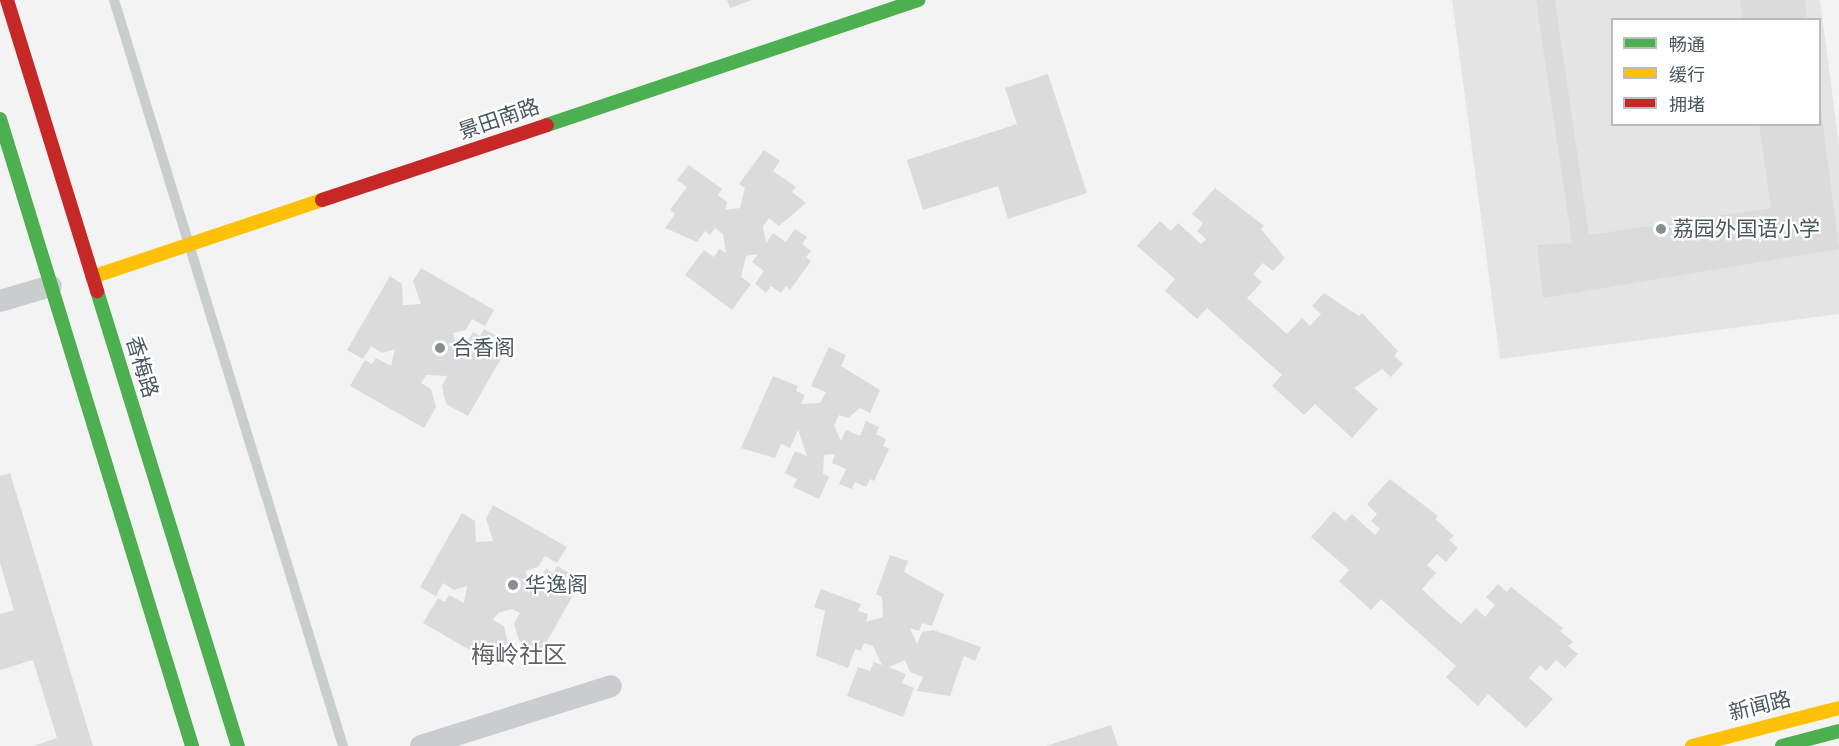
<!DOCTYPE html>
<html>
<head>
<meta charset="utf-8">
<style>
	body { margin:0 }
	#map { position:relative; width:1839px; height:746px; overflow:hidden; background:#f3f3f3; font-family:"Space Grotesk","Noto Sans SC",sans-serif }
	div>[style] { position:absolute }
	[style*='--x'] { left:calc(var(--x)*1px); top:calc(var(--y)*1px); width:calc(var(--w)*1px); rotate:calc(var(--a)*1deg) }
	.education>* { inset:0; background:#e5e4e5 }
	.building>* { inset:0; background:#dbdbdc }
	.lane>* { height:10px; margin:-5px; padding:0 5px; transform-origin:5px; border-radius:5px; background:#cacdce }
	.street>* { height:22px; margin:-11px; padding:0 11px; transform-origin:11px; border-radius:11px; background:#cacdce }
	.fast>* { height:14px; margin:-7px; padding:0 7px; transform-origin:7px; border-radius:7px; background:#4caf50 }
	.slow>* { height:14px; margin:-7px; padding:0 7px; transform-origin:7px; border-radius:7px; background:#ffc107 }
	.jam>* { height:14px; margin:-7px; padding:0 7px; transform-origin:7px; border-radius:7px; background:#c62828 }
	.dots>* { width:16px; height:16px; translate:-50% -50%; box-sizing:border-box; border:3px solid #fff; border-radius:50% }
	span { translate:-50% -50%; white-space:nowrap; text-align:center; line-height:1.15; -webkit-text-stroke:4.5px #fff; paint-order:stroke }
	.street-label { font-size:21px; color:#495760 }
	.poi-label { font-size:21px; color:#495760 }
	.left { translate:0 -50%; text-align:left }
	.quarter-label { font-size:24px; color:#5e6367 }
	.legend { position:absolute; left:1611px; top:18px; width:210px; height:108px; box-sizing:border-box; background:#fff; border:2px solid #b6bcbf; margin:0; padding:8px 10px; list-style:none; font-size:18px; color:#495760 }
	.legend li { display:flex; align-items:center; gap:12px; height:30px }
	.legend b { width:30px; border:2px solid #b6bcbf }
</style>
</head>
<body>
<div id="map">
	<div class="education">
		<div style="clip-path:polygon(evenodd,1452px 0,1820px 0,1839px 145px,1839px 314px,1500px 359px,1452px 0,1612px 20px,1820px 20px,1820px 124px,1612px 124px,1612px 20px)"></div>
	</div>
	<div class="building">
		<div style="clip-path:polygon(727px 0,752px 0,730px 8px)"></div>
		<div style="clip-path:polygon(1536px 0,1555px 0,1589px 235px,1771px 208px,1759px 124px,1820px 124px,1821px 110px,1839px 249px,1543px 298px,1537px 245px,1572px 243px)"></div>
		<div style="clip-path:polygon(1740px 0,1805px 0,1807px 20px,1743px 20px)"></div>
		<div style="clip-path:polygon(1048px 74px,1087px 193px,1008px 219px,998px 186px,923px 210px,907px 160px,1017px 124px,1005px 88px)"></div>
		<div style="clip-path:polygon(764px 150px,780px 161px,773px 171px,796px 187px,792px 192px,806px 203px,779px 226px,769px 218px,763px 226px,766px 243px,773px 233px,786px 242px,795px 229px,807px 237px,802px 244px,811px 251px,806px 257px,811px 261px,790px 290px,786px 286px,781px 293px,771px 286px,766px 293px,755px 284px,764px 271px,752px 262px,758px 254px,746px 256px,741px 277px,751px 284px,732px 310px,685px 275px,704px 250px,714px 257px,719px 249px,726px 253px,723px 234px,715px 228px,710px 235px,705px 231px,697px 242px,665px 228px,675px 214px,670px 210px,687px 187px,677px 180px,689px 165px,722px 189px,718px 195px,727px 202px,725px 210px,740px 208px,745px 188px,739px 184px)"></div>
		<div style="clip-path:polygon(1215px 188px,1264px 226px,1261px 229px,1285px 258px,1273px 271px,1263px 263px,1253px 274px,1262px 282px,1247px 298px,1287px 334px,1302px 318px,1310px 326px,1321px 314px,1312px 306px,1324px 293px,1359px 316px,1362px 313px,1398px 351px,1394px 356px,1403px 364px,1391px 377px,1382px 369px,1354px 388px,1378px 409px,1352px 438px,1315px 404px,1304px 415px,1272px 386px,1282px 375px,1207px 308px,1197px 319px,1165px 291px,1175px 279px,1137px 246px,1160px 221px,1171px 231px,1178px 223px,1201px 244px,1206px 239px,1197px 231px,1203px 223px,1192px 214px)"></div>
		<div style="clip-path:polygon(421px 268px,494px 310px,485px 326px,472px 319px,466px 330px,453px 333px,455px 341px,465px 346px,473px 332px,480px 336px,484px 329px,510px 343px,468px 416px,446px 404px,442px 386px,447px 376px,426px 375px,421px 383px,431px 389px,436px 407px,424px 428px,350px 386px,365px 360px,372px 364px,376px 358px,391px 366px,395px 349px,382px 353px,371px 346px,363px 359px,347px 350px,390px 276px,402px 284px,403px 305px,421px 304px,413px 281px)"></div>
		<div style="clip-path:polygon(829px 347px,846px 355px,841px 366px,880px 390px,870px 413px,860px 408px,848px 418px,839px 415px,834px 425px,841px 441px,846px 430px,860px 436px,866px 421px,879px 427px,876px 434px,886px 439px,883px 446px,889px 449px,874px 481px,870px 479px,866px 487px,855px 482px,852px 489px,839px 484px,846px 469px,832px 463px,835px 454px,824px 455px,823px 474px,829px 477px,819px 499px,793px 487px,797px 479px,785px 473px,795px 451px,807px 456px,798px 430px,790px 448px,781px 444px,775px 458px,741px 448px,773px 376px,798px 386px,796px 391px,805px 395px,801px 404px,820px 403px,826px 392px,811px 386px)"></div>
		<div style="clip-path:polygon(10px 473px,93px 746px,33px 746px,57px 738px,33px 660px,0 670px,0 614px,14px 610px,0 563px,0 476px)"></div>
		<div style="clip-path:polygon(1390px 479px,1438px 516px,1435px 519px,1454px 536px,1449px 540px,1458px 548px,1446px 562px,1437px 554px,1427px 565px,1436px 573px,1422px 589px,1441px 607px,1461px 624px,1476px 608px,1485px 617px,1495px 605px,1486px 597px,1498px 584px,1507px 592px,1511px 587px,1563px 628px,1560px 631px,1573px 642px,1568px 646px,1578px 654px,1565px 668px,1556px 660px,1546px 671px,1540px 665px,1529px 678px,1553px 699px,1526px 728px,1488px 694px,1478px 706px,1446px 677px,1456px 666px,1381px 599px,1371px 610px,1339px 581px,1349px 570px,1311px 537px,1334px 511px,1345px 521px,1352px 514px,1375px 535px,1380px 529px,1371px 521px,1377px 514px,1367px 504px)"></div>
		<div style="clip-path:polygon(493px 505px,567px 547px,557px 563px,545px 556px,538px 567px,525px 571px,528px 578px,537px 583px,546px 569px,553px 573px,557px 566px,582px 580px,540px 653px,519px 641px,514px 623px,520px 613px,512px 609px,498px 613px,493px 620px,504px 626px,508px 644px,496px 665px,423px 623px,438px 598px,445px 602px,449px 595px,464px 603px,467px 586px,454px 590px,443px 583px,436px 596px,420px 587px,462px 513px,475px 521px,476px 542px,493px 541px,486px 518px)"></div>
		<div style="clip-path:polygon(890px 555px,908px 561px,904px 572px,944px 594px,932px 626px,922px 623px,919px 631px,910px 628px,917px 644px,922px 632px,933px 630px,981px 647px,975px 661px,964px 656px,950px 696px,917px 691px,923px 677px,910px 672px,905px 660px,889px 667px,906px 674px,902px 683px,914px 688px,903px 717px,847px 696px,858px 667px,870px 671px,874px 662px,882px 665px,873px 646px,864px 643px,861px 651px,855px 649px,848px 668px,816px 656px,825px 611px,814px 607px,821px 589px,861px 604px,858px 611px,868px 614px,866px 622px,883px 617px,882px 597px,876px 594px)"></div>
		<div style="clip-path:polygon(1111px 725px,1118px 746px,1046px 746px)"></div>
	</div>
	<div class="lane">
		<div style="--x:114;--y:0;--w:780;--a:72.94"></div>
	</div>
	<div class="street">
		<div style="--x:0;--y:301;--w:53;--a:-16.4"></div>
		<div style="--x:421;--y:746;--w:199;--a:-17.5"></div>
	</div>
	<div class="fast">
		<div style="--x:0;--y:119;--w:656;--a:72.97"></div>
		<div style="--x:547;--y:125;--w:392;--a:-18.6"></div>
		<div style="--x:97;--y:291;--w:476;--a:72.8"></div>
		<div style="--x:1782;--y:746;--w:59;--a:-14.7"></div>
	</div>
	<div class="slow">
		<div style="--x:92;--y:277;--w:243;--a:-18.5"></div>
		<div style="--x:1692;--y:746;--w:152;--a:-14.5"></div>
	</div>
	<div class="jam">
		<div style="--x:7;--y:0;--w:305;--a:72.8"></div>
		<div style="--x:322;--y:200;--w:237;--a:-18.4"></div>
	</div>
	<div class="dots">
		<div style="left:1661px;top:229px;background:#848e93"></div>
		<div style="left:440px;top:348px;background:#848e93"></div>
		<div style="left:513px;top:585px;background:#848e93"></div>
	</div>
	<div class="street-label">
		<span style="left:499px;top:119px;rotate:-19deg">景田南路</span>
		<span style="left:142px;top:367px;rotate:73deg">香梅路</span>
		<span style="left:1760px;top:706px;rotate:-14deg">新闻路</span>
	</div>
	<div class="poi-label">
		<span class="left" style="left:1673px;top:229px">荔园外国语小学</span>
		<span class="left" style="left:452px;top:348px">合香阁</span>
		<span class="left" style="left:525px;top:585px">华逸阁</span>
	</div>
	<div class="quarter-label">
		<span style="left:519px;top:655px">梅岭社区</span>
	</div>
	<ul class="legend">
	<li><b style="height:8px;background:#4caf50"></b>畅通</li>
	<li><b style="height:8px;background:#ffc107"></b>缓行</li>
	<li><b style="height:8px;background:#c62828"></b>拥堵</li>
	</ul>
</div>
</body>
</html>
